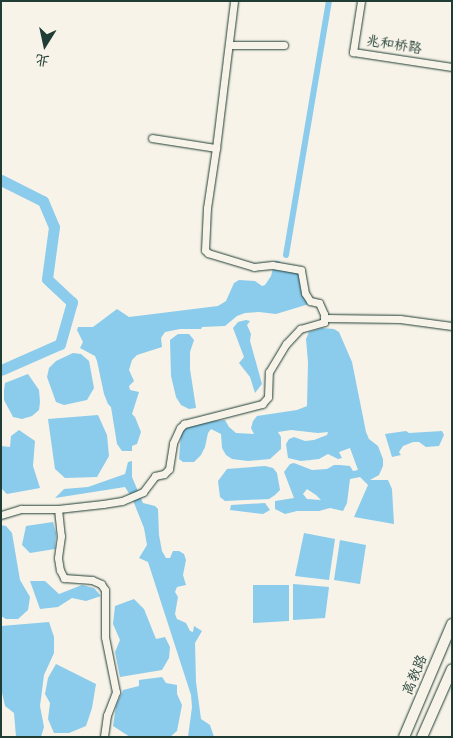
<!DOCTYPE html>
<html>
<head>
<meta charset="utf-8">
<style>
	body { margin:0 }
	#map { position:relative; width:453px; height:738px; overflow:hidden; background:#f7f3e8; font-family:"Balsamiq Sans","LXGW WenKai TC",sans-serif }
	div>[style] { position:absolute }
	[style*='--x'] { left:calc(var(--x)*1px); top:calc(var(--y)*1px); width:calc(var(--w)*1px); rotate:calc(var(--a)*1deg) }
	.water>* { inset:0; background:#8bcbec }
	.canal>* { height:6px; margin:-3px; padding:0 3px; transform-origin:3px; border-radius:3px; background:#8bcbec }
	.river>* { height:11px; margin:-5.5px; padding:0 5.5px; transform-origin:5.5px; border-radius:5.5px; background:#8bcbec }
	.roads { filter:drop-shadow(0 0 1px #1f3d34) drop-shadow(0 0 1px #1f3d34) }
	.minor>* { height:7px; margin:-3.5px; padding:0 3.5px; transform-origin:3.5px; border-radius:3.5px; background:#f7f3e8 }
	.secondary>* { height:10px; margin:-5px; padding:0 5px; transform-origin:5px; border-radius:5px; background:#f7f3e8 }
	span { translate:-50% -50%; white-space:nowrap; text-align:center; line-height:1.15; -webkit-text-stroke:4.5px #f7f3e8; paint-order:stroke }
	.street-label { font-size:14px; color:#1f3d34 }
	.frame { position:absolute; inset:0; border:2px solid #1f3d34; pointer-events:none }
	.north { position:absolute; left:20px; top:20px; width:50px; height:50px; -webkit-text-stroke:4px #f7f3e8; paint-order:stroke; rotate:190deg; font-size:14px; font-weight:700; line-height:20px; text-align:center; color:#1f3d34 }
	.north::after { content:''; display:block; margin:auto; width:18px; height:22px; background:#1f3d34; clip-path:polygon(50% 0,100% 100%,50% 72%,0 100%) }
</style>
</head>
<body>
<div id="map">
	<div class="water">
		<div style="clip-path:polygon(275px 261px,279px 261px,284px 268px,299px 273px,309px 304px,276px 314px,259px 312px,245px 313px,237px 316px,225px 326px,202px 327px,201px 329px,180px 329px,165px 332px,161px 338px,162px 347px,137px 355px,132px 360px,129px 370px,134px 381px,129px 386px,130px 390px,139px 392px,132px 414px,135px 417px,141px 432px,137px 444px,132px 446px,132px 451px,122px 451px,117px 444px,111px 407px,108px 404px,104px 394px,97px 361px,95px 356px,80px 348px,83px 342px,77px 330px,78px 327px,93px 327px,117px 309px,129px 317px,218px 306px,226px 301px,234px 283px,239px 280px,255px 281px,262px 286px,265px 285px,271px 276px)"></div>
		<div style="clip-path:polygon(246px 320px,250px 321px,247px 325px,251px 334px,250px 341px,262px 384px,255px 393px,250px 377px,239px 363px,244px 357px,233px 328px,238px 322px)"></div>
		<div style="clip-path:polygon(evenodd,322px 328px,334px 329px,339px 332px,352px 362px,366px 432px,369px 439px,378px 446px,383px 459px,383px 466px,379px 475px,370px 480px,388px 480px,392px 489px,394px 524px,354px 517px,368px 485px,360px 477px,350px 479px,347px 503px,343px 511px,330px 508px,319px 511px,297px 511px,285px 514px,275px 509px,275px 501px,294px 498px,284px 472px,290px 464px,294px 463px,312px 470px,327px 469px,334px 465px,340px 465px,350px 466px,353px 471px,358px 470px,350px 448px,339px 452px,342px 458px,338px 459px,328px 454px,319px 459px,301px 461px,288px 458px,286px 444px,289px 439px,294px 437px,305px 441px,314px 440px,327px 435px,328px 432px,318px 433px,291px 430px,278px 432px,281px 437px,281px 449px,270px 459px,248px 461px,232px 459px,226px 455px,222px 448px,221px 434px,211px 429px,208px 433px,205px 447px,201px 455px,194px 462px,183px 462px,179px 459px,181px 433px,188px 423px,225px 420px,229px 427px,236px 433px,254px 434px,251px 428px,253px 421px,257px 416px,297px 410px,307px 406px,308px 362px,306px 339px,309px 332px,322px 328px,307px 489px,316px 495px,321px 500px,307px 499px,303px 494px,307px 489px)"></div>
		<div style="clip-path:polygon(178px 334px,189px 334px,194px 340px,190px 352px,190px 369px,196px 408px,189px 409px,181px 405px,176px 397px,171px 376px,170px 340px)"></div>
		<div style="clip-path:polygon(73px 353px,81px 354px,89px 361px,94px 388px,87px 400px,64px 405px,56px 402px,47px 377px,49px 368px,56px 361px)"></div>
		<div style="clip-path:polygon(28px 374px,39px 390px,40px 402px,39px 410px,32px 416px,22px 419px,13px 417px,4px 400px,4px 390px,5px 383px)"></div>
		<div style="clip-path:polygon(98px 415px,107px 435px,109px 456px,97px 477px,65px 478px,55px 469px,48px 419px)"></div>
		<div style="clip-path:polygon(19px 430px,35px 441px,33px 466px,40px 488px,7px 494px,1px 488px,1px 446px,10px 447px,11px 436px)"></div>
		<div style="clip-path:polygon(406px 431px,409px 433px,442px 431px,444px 435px,439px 446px,426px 447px,419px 442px,413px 442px,403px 446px,399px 452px,401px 455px,392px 457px,385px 434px)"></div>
		<div style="clip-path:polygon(132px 461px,132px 477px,143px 503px,155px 506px,158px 509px,159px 535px,162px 551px,166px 558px,170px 558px,173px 551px,179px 551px,184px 554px,186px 560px,183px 575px,186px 585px,177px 587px,175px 592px,178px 597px,175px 614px,177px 619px,186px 623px,190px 631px,193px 632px,194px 626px,202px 631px,195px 643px,196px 682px,201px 719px,210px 725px,214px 737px,188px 737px,192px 707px,191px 695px,148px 562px,139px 558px,147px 545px,144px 528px,132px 498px,125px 487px,55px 498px,64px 489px,88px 487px,125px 474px,128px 462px)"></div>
		<div style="clip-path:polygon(265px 466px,273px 468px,277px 473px,280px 490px,275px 495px,269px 499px,225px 501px,220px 497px,218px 481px,227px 469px)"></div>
		<div style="clip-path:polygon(265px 503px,270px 510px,263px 514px,230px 510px,231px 505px)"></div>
		<div style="clip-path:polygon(53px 522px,56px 533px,55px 549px,30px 553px,22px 545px,26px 526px)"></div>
		<div style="clip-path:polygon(1px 525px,6px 526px,12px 533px,20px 580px,30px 597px,28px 610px,18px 619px,6px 619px,1px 616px)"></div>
		<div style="clip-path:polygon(304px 533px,335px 539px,329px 580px,295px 576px)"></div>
		<div style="clip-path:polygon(340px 540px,366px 545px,360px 584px,334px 580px)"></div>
		<div style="clip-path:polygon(30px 581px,45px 581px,59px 594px,82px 585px,94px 588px,101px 596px,86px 601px,72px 598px,58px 607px,40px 609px)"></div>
		<div style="clip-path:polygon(293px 584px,329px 587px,325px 618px,293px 620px)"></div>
		<div style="clip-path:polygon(253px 585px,289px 585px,289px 621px,253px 623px)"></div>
		<div style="clip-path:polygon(134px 599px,144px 609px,156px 639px,165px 637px,170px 647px,169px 658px,162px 670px,120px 677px,115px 652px,120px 640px,113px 624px,115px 606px)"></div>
		<div style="clip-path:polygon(49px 622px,54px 637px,54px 653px,44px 675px,40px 706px,44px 727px,41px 737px,16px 737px,14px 713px,5px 706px,1px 688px,1px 626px)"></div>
		<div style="clip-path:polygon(56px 664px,96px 684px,92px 708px,86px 726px,69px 733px,54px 733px,48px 719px,50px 703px,45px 694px,48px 678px)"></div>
		<div style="clip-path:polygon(162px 677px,166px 683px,177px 685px,177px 694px,182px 705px,177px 731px,170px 737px,130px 737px,113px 726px,116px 706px,123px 690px,139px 686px,139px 680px)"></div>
	</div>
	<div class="canal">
		<div style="--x:286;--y:255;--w:258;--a:-80.4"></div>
	</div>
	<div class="river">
		<div style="--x:1;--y:180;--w:47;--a:26.6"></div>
		<div style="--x:43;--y:201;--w:28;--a:67"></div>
		<div style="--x:54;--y:227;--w:52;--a:97.7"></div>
		<div style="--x:47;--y:279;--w:34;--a:43"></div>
		<div style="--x:72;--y:302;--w:44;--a:105.9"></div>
		<div style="--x:60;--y:344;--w:64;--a:156.2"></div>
	</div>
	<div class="roads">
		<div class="minor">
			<div style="--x:361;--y:1;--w:52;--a:98.9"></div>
			<div style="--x:353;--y:52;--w:100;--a:8.6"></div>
			<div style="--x:229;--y:45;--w:55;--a:0"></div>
			<div style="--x:152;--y:138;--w:65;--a:8.9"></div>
			<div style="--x:325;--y:318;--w:75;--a:0.8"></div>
			<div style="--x:400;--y:319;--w:52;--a:7.7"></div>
			<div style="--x:58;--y:509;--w:27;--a:84"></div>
			<div style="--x:61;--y:536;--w:22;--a:98"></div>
			<div style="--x:58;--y:558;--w:12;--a:81"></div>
			<div style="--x:60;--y:570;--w:9;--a:63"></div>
			<div style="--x:64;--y:578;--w:28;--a:4"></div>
			<div style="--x:92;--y:580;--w:10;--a:24"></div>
			<div style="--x:101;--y:584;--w:7;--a:56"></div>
			<div style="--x:105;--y:590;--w:47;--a:90"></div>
			<div style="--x:105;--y:637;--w:56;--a:78.7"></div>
			<div style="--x:116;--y:692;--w:25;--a:111"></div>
			<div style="--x:107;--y:715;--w:22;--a:98"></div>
			<div style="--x:1;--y:515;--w:21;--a:-17"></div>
			<div style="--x:21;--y:509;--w:37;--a:0"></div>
			<div style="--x:58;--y:509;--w:45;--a:-6.3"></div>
			<div style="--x:103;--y:504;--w:19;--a:-9"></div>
			<div style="--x:122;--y:501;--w:23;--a:-23"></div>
			<div style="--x:143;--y:492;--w:20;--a:-53"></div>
			<div style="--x:155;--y:476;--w:9;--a:-13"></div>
			<div style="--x:164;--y:474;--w:7;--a:-45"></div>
			<div style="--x:169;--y:469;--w:26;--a:-81"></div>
			<div style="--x:173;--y:443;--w:17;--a:-65"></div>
			<div style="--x:180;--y:428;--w:6;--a:-45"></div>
			<div style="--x:184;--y:424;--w:81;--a:-14.4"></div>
			<div style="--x:262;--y:404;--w:9;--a:-49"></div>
			<div style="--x:268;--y:397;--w:25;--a:-88"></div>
			<div style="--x:269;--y:372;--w:33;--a:-59"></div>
			<div style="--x:286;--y:344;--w:21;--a:-47"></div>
			<div style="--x:300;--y:329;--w:25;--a:-16"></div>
			<div style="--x:324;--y:322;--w:8;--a:-90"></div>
			<div style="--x:324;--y:314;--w:12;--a:-114"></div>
			<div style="--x:319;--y:303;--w:9;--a:-167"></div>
			<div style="--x:310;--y:301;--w:9;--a:-122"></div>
			<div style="--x:305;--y:293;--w:23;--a:-100"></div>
			<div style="--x:301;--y:270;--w:29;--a:-170"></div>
			<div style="--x:272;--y:265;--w:18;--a:174"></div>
			<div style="--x:254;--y:267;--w:48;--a:-163.1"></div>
			<div style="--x:208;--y:253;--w:4;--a:-135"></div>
			<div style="--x:205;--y:250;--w:42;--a:-87.3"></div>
			<div style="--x:207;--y:208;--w:61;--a:-81.5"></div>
			<div style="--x:216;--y:148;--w:148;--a:-83"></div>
		</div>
		<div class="secondary">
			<div style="--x:404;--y:737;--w:123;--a:-67"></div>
			<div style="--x:422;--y:737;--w:74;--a:-66.2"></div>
		</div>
	</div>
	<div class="street-label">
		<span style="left:394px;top:45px;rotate:9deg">兆和桥路</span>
		<span style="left:415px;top:675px;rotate:-67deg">高教路</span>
	</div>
	<div class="frame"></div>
	<div class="north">北</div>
</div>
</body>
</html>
